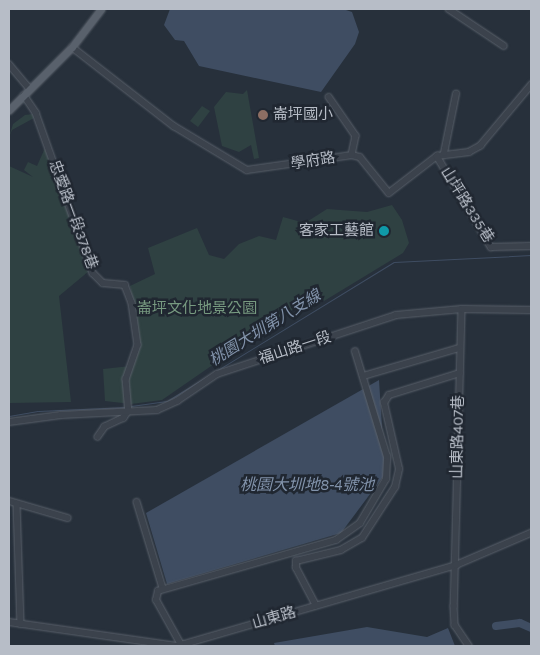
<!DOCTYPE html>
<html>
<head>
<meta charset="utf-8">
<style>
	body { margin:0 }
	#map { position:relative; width:540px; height:655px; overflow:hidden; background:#27303b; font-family:Karla,"Noto Sans TC",sans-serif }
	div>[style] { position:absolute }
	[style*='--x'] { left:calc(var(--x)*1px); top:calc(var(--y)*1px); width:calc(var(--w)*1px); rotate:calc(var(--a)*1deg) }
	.green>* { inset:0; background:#2f4142 }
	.water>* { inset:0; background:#3f4d62 }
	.stream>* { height:1px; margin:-0.5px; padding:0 0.5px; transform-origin:0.5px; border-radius:0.5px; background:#3f4d62 }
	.river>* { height:8px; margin:-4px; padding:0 4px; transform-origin:4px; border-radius:4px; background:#3f4d62 }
	.roads { filter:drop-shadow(0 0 1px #59606a) drop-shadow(0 0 1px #59606a) }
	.minor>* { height:5.5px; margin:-2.75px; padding:0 2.75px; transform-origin:2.75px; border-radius:2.75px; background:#3b424c }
	.major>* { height:7px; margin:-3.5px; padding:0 3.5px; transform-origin:3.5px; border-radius:3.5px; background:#59616c }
	.dots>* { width:14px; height:14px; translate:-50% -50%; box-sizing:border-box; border:2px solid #202731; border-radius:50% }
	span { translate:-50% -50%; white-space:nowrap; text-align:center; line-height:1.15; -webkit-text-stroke:5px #202731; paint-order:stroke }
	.poi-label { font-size:15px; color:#b7bdc7 }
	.left { translate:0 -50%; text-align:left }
	.right { translate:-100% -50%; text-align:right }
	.street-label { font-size:15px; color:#b7bdc7 }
	.park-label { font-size:15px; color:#779a80 }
	.water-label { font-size:16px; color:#8293ab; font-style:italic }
	.frame { position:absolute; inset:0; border:10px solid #b7bdc7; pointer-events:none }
</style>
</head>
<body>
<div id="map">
	<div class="green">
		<div style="clip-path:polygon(247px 90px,259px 158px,254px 159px,251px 145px,239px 152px,222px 146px,214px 107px,226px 92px,243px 94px)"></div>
		<div style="clip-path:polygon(202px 106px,210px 111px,198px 127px,190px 121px)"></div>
		<div style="clip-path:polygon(33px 114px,34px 118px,12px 130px,9px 137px,13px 124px,25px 115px)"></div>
		<div style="clip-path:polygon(45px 148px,89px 271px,59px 296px,71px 402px,9px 403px,9px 166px,33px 177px,24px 170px,28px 162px,37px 166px)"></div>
		<div style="clip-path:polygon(392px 205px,402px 220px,409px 243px,403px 253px,324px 301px,317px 293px,162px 400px,131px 404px,105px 401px,103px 369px,131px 366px,140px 346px,130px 286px,155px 274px,148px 248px,197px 228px,209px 255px,224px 259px,239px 244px,259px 236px,276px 240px,283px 217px,305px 223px,327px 209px,367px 212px)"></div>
	</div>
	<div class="water">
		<div style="clip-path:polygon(170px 9px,343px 9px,352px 12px,359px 32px,355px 44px,321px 92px,199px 66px,184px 41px,175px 40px,164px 25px)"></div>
		<div style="clip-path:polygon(379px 380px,385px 474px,341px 533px,167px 584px,146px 513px)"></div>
		<div style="clip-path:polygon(367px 627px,427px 637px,448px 628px,455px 646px,275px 646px,274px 643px)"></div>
	</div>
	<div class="stream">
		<div style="--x:131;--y:406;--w:36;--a:-8"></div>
		<div style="--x:167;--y:401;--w:266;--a:-31.5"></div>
		<div style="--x:394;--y:262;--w:137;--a:-2.9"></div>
		<div style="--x:9;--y:416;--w:29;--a:-10"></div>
		<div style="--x:38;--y:411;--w:89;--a:-2.6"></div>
	</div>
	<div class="river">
		<div style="--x:496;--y:626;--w:24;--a:-7"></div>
		<div style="--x:520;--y:623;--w:12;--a:24"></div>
	</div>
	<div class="roads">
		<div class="minor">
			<div style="--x:449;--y:9;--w:66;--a:33.9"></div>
			<div style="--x:72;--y:47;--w:129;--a:37.8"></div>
			<div style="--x:174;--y:126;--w:85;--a:31.1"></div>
			<div style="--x:247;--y:170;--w:106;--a:-8.1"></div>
			<div style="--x:352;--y:155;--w:8;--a:14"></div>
			<div style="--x:360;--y:157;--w:46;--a:51.1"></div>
			<div style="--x:389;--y:193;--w:61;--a:-37.6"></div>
			<div style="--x:437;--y:156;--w:32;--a:-7"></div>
			<div style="--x:469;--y:152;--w:13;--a:-29"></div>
			<div style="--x:480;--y:146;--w:80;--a:-50.1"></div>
			<div style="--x:9;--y:64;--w:33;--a:50"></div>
			<div style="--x:24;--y:95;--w:22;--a:56"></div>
			<div style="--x:36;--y:113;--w:170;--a:70.4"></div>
			<div style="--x:93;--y:273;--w:14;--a:45"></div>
			<div style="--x:103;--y:283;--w:22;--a:5"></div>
			<div style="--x:125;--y:285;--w:19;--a:69"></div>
			<div style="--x:132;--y:303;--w:42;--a:81.9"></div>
			<div style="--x:138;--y:345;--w:36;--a:109"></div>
			<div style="--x:126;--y:379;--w:32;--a:85"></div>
			<div style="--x:129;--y:411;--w:9;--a:126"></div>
			<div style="--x:124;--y:418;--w:21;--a:155"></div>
			<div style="--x:105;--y:427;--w:12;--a:125"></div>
			<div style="--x:329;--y:97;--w:47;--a:55.3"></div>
			<div style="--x:356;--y:136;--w:19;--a:102"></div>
			<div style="--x:444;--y:153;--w:60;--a:-78.5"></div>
			<div style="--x:437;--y:156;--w:106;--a:59.3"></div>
			<div style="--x:491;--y:247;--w:40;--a:-1.4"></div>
			<div style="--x:462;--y:309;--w:297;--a:91.5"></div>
			<div style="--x:454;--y:606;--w:19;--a:87"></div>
			<div style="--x:455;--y:625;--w:25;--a:56"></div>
			<div style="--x:363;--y:376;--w:100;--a:-16.3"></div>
			<div style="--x:9;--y:422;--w:52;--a:-7.7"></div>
			<div style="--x:61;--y:415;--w:96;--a:-3"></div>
			<div style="--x:157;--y:410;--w:22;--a:-24"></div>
			<div style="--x:177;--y:401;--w:48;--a:-34"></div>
			<div style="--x:217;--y:374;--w:188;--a:-18.2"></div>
			<div style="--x:396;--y:315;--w:66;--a:-5.2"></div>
			<div style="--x:462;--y:309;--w:69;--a:0.8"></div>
			<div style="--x:9;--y:501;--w:61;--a:16.1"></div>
			<div style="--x:137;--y:502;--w:90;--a:73.2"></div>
			<div style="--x:17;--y:504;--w:120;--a:88.1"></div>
			<div style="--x:316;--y:606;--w:43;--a:-117.8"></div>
			<div style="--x:296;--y:568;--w:7;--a:-90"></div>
			<div style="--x:296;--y:561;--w:46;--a:-13.7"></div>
			<div style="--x:341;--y:550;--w:24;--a:-30"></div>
			<div style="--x:362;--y:538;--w:61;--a:-57.1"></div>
			<div style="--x:395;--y:487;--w:18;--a:-77"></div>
			<div style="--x:399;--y:469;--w:68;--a:-102.8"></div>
			<div style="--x:384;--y:403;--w:9;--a:-58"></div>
			<div style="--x:389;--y:395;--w:74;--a:-17.2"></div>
			<div style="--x:9;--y:622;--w:171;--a:8.1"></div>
			<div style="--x:178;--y:646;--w:290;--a:-16.2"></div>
			<div style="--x:456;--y:565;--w:82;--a:-23.1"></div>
			<div style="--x:181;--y:645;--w:51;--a:-119.1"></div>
			<div style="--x:156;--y:600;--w:9;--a:-77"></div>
			<div style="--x:158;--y:591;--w:185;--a:-16"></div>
			<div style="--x:336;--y:540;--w:29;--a:-35"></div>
			<div style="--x:360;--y:523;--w:51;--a:-59.4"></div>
			<div style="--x:386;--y:479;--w:22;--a:-87"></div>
			<div style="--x:387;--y:457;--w:110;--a:-106.9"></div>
		</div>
		<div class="major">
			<div style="--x:9;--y:110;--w:89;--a:-45"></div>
			<div style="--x:72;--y:47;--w:48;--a:-52.7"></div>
		</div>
	</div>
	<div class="dots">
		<div style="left:263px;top:115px;background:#8d6e63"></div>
		<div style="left:384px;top:231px;background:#0f9aa8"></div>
	</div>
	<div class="poi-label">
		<span class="left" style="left:273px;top:115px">崙坪國小</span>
		<span class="right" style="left:374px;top:231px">客家工藝館</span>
	</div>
	<div class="street-label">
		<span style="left:313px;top:161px;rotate:-9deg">學府路</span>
		<span style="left:467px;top:205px;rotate:58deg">山坪路335巷</span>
		<span style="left:73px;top:215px;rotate:70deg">忠愛路一段378巷</span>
		<span style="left:295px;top:348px;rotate:-18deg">福山路一段</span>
		<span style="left:458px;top:437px;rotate:-89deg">山東路407巷</span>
		<span style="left:274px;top:618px;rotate:-16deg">山東路</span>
	</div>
	<div class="park-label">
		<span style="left:197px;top:309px">崙坪文化地景公園</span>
	</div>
	<div class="water-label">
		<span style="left:265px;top:328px;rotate:-32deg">桃園大圳第八支線</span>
		<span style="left:307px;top:485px">桃園大圳地8-4號池</span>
	</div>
	<div class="frame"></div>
</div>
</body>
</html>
